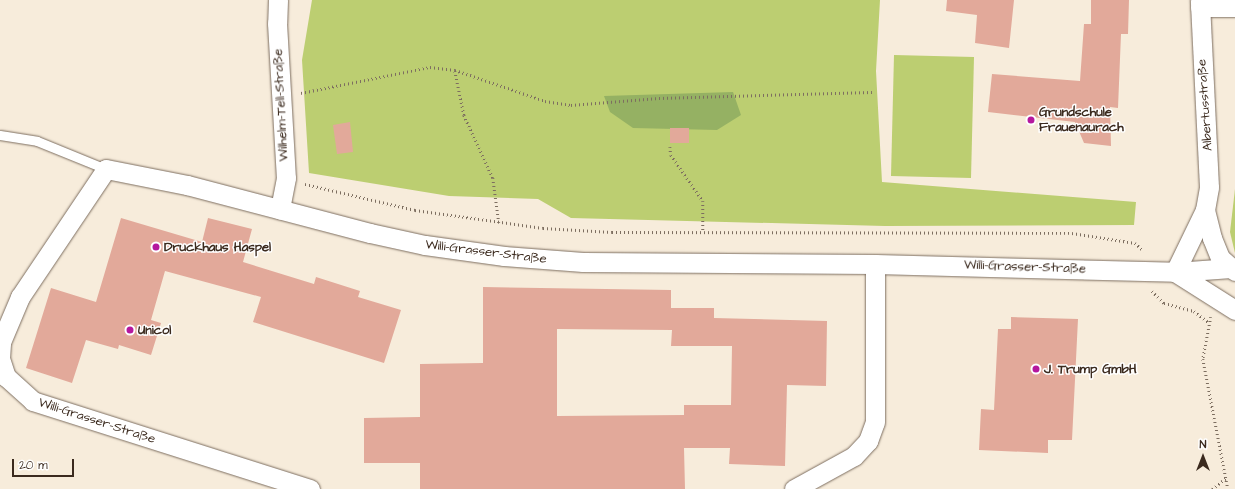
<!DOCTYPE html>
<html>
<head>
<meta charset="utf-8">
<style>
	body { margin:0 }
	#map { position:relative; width:1235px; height:489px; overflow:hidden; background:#f7ecdb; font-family:"Architects Daughter",sans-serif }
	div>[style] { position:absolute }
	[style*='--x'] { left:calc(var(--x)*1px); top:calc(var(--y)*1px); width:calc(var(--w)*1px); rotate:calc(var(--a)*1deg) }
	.green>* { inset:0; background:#bcce71 }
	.forest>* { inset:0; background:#95b163 }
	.building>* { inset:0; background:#e2a99a }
	.path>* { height:2.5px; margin-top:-1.25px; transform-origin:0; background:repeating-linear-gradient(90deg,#7d6e60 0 1px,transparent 0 4px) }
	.roads { filter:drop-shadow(0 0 1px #7d6e60) drop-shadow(0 0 1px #7d6e60) }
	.service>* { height:9px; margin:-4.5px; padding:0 4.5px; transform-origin:4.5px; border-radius:4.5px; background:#fff }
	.minor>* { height:19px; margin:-9.5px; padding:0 9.5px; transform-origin:9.5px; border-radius:9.5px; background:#fff }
	.dots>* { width:11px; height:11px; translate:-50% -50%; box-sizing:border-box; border:2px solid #fff; border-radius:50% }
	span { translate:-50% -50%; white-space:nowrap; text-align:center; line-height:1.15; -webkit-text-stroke:3px #fff; paint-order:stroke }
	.street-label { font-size:13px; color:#3b2a1e }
	.poi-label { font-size:13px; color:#3b2a1e; font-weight:700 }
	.left { translate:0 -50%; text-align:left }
	.north { position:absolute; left:1183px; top:437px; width:40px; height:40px; -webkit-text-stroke:3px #fff; paint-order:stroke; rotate:0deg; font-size:11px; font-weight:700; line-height:16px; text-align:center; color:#3b2a1e }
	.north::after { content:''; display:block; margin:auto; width:14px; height:18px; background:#3b2a1e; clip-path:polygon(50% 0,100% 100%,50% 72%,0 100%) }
	.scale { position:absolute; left:12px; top:459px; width:62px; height:18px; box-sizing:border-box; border:2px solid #3b2a1e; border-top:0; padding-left:5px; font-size:12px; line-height:14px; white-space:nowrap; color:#3b2a1e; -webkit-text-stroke:3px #fff; paint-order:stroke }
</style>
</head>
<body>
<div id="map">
	<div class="green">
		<div style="clip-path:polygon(312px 0,880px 0,876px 71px,882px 182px,1136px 202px,1134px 225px,885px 226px,571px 218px,538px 199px,449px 196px,309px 173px,302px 60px)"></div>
		<div style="clip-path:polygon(894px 55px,974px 57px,971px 178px,891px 176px)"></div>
		<div style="clip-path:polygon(1235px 189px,1235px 253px,1230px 232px)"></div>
	</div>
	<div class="forest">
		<div style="clip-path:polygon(733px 92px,741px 115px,717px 130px,633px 128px,610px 112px,604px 96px)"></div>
	</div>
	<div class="building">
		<div style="clip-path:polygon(947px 0,1014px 0,1009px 48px,975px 43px,977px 15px,946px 11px)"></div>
		<div style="clip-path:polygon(1091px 0,1129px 0,1128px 34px,1121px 34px,1118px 108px,1110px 107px,1111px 146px,1084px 143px,1075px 122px,988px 112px,992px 74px,1080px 81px,1084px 24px,1091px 24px)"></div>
		<div style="clip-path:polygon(350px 122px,353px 152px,337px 154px,333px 125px)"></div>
		<div style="clip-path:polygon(670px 128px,689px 128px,689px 143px,670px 143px)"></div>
		<div style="clip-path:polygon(121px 218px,202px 242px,208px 218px,252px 229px,243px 262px,314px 284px,316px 277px,360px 291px,358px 297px,401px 310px,384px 363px,253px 322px,261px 297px,165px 271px,151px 320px,161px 323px,151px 355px,119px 345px,118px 349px,86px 340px,72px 383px,26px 368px,51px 288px,96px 302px)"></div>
		<div style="clip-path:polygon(evenodd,483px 287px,671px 290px,671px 308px,714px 308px,714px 318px,827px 321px,826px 386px,787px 385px,785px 466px,729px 464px,730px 448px,684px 448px,685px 489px,420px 489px,420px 463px,364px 463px,364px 418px,420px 417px,420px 364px,483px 363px,483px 287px,557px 329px,672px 330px,671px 346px,732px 346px,731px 405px,684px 405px,684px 415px,557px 416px,557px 329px)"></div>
		<div style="clip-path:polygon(1011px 317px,1078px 319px,1072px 440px,1048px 440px,1048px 453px,979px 450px,981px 409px,994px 410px,998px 329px,1011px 329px)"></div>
	</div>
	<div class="path">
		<div style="--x:455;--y:71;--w:45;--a:78.4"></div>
		<div style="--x:464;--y:115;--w:69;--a:65.3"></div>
		<div style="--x:493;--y:178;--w:45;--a:82.4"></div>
		<div style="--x:301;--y:93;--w:132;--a:-11.4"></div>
		<div style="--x:430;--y:67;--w:25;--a:7"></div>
		<div style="--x:455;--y:70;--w:95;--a:19"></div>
		<div style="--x:545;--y:101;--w:26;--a:9"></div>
		<div style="--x:571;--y:105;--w:88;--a:-4.5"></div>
		<div style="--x:659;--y:98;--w:213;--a:-1.6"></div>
		<div style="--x:670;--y:147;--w:8;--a:83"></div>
		<div style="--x:671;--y:155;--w:56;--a:55.2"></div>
		<div style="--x:703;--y:201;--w:31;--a:90"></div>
		<div style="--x:305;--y:184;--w:113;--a:13.3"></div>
		<div style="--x:415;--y:210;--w:129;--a:8"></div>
		<div style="--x:543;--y:228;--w:69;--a:3.3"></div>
		<div style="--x:612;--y:232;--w:460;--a:0.1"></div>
		<div style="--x:1072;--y:233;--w:64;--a:9"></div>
		<div style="--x:1135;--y:243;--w:12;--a:42"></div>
		<div style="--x:1152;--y:291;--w:17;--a:45"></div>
		<div style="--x:1164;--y:303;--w:31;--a:15"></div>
		<div style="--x:1194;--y:311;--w:18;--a:38"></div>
		<div style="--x:1211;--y:317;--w:43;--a:100.8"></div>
		<div style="--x:1203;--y:359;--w:132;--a:79.1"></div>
		<div style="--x:1212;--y:489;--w:18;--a:-38"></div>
	</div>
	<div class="roads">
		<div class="service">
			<div style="--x:0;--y:135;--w:37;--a:9"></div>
			<div style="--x:37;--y:141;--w:74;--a:22.1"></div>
		</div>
		<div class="minor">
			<div style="--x:278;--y:0;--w:23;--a:92"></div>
			<div style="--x:277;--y:23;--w:155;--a:86.7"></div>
			<div style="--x:286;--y:178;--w:32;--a:101"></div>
			<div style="--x:1200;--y:7;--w:35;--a:0"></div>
			<div style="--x:1205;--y:210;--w:29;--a:76"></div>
			<div style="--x:1212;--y:238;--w:22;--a:68"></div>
			<div style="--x:1220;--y:258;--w:20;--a:41"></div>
			<div style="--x:1175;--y:272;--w:69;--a:-64.2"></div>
			<div style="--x:1205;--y:210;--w:23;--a:-80"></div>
			<div style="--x:1209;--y:187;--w:187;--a:-92.8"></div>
			<div style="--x:1175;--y:272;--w:71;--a:32.3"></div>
			<div style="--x:310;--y:489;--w:291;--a:-162.4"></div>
			<div style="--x:33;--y:401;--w:36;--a:-138"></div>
			<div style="--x:6;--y:377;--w:20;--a:-108"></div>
			<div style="--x:0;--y:358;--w:16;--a:-86"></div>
			<div style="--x:1;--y:342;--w:49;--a:-67.1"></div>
			<div style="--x:20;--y:297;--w:154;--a:-56.1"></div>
			<div style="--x:106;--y:169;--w:83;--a:11.2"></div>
			<div style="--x:187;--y:185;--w:189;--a:14.7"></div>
			<div style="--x:370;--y:233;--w:56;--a:12.3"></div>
			<div style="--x:425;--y:245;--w:80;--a:7.9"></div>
			<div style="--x:504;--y:256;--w:79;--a:4.3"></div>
			<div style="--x:583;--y:262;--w:292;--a:0.4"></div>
			<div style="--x:875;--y:264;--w:300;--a:1.5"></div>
			<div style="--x:1175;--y:272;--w:56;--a:-4.1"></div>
			<div style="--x:794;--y:489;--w:68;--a:-28.8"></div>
			<div style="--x:854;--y:456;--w:21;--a:-47"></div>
			<div style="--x:868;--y:441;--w:20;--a:-70"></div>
			<div style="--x:875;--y:422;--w:158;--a:-90"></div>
		</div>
	</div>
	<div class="dots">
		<div style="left:1031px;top:120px;background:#b5179e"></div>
		<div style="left:156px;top:247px;background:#b5179e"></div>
		<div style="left:130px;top:330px;background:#b5179e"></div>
		<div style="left:1036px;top:369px;background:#b5179e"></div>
	</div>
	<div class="street-label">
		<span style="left:281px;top:105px;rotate:-93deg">Wilhelm-Tell-Straße</span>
		<span style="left:1205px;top:105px;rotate:-94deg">Albertusstraße</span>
		<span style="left:486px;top:252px;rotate:7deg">Willi-Grasser-Straße</span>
		<span style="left:1025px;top:267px;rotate:2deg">Willi-Grasser-Straße</span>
		<span style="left:97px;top:421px;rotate:18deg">Willi-Grasser-Straße</span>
	</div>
	<div class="poi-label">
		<span class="left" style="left:1039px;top:120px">Grundschule<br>Frauenaurach</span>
		<span class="left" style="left:164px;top:247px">Druckhaus Haspel</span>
		<span class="left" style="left:138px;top:330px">Unicol</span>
		<span class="left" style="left:1044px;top:369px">J. Trump GmbH</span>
	</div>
	<div class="north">N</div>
	<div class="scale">20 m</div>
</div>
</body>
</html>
